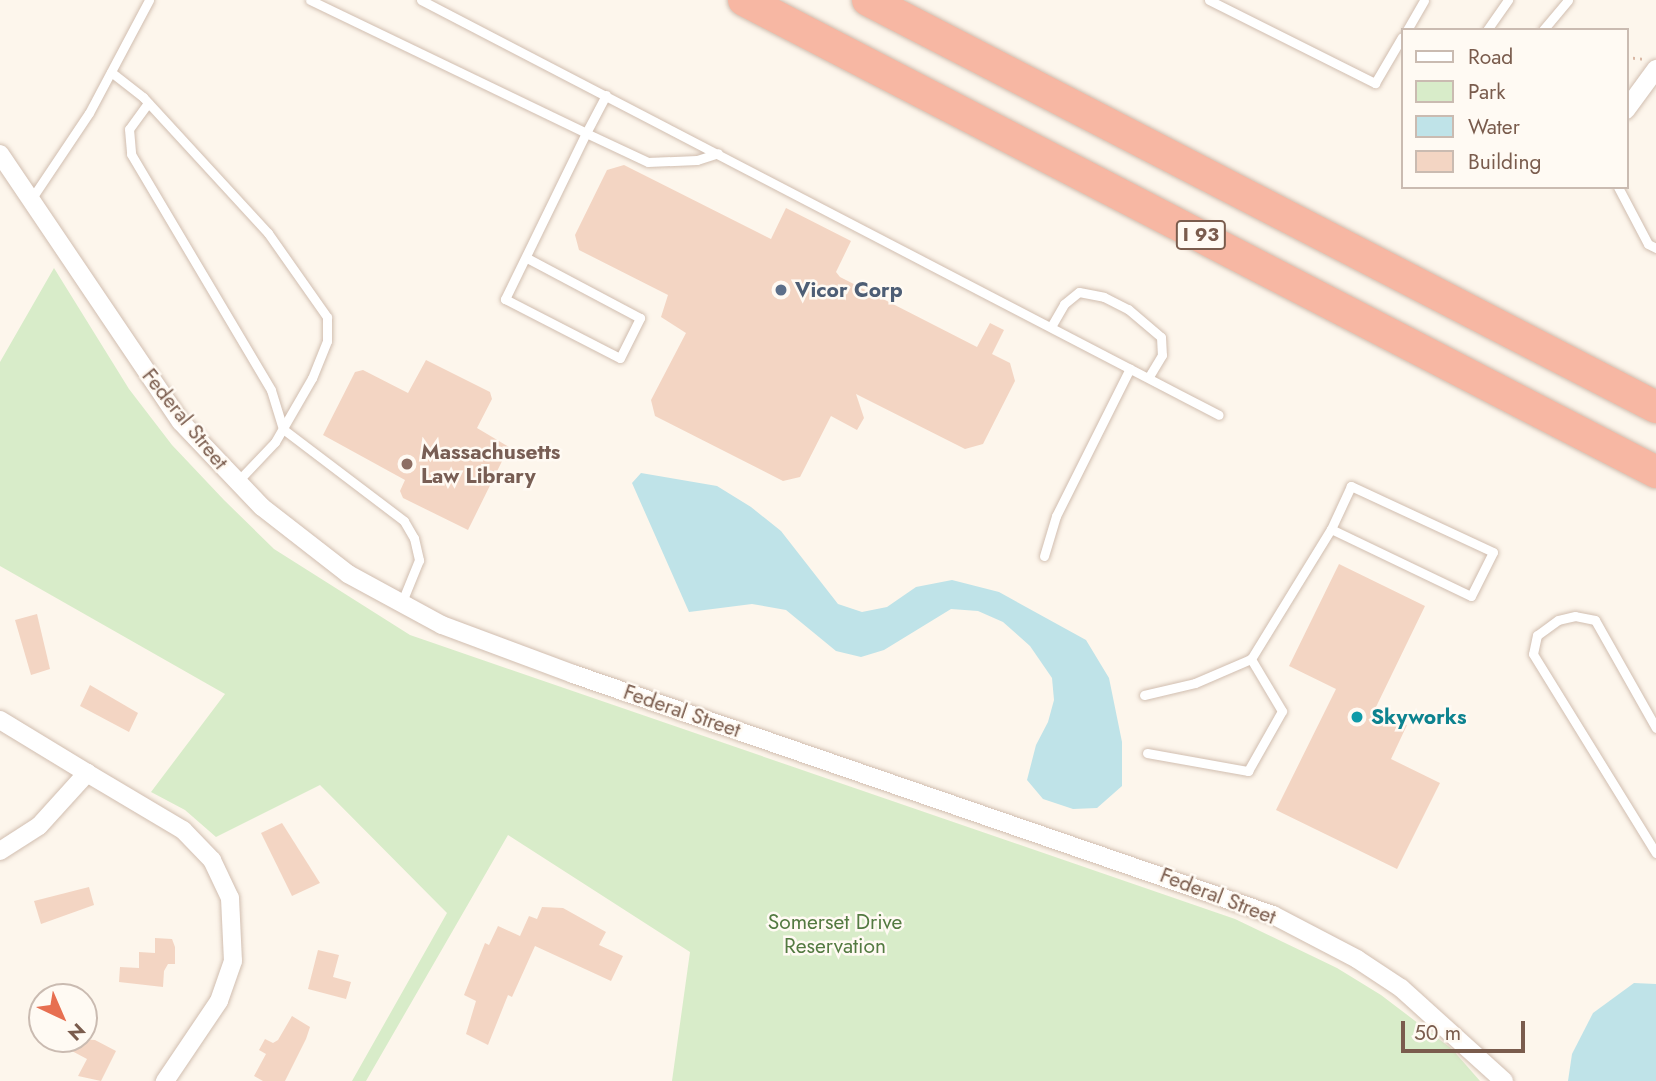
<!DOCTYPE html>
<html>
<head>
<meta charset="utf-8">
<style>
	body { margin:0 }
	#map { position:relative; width:1656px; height:1081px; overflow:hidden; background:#fdf6ec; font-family:Jost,sans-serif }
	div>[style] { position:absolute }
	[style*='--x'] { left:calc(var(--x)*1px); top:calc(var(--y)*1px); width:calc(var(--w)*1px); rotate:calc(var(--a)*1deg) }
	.green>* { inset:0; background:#d8ecc9 }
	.water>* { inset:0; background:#bfe3e8 }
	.building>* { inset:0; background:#f3d5c3 }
	.path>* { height:2.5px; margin-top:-1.25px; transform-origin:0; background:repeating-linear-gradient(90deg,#d9b8a5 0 2px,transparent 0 7px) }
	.roads { filter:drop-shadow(0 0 2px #d1beb0) drop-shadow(0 0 2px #d1beb0) }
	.service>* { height:9px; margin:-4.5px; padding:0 4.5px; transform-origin:4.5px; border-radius:4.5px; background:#fff }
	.minor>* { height:18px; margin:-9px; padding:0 9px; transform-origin:9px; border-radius:9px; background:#fff }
	.motorway>* { height:32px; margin:-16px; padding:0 16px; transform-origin:16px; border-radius:16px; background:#f7b7a3 }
	.dots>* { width:19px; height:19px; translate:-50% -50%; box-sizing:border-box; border:4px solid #fffaf3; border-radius:50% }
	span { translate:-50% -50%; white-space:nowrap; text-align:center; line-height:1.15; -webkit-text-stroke:5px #fffaf3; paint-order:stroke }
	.shield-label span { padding:2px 5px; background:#fffaf3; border:2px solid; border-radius:5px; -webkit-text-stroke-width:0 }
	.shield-label { font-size:19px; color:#7a5c4d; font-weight:700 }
	.service-label { font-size:21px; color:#4e5e75; font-weight:700 }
	.left { translate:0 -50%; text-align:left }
	.street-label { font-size:21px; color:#7a5c4d }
	.education-label { font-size:21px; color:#785e54; font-weight:700 }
	.culture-label { font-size:21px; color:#0d838f; font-weight:700 }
	.park-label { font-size:21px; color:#537a41 }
	.legend { position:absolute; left:1401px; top:28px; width:228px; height:161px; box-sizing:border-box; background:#fffaf3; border:2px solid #cabbb1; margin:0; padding:9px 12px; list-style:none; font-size:21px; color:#7a5c4d }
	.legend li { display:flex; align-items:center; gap:14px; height:35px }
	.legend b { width:35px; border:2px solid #cabbb1 }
	.north { position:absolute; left:28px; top:983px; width:70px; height:70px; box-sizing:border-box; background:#fffaf3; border:2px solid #cabbb1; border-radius:50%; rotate:136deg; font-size:19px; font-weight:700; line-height:28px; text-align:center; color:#7a5c4d }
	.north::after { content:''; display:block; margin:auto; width:24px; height:32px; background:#e76f51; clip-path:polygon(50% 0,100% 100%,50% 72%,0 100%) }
	.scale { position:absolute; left:1401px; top:1021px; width:124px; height:32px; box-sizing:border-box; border:4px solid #7a5c4d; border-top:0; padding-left:9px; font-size:21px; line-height:24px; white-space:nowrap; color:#7a5c4d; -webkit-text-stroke:5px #fffaf3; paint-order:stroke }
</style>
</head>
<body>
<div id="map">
	<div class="green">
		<div style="clip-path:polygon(54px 268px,129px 389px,172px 445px,224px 500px,274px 549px,410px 635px,1235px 919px,1337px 968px,1381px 995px,1452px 1049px,1480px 1081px,672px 1081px,690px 952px,508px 835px,366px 1081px,352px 1081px,447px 913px,320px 785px,216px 837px,185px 810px,151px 792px,225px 694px,0 566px,0 362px)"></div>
	</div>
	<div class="water">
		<div style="clip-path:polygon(641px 473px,717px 486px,751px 507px,781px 531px,838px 604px,862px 612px,887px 607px,916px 587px,952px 580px,999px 592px,1086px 640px,1109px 678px,1122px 742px,1122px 786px,1097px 808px,1073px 809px,1043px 799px,1027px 780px,1036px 745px,1048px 722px,1054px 700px,1052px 678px,1030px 646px,1003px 622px,978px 611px,951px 609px,884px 650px,861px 657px,836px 651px,786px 610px,752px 604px,689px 612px,632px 483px)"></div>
		<div style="clip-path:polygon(1634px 983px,1656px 984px,1656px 1081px,1568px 1081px,1572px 1054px,1593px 1013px)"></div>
	</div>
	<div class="building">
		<div style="clip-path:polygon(624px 165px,771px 239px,786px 208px,851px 241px,836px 272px,840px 277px,977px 347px,990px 323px,1004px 330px,992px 354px,1010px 363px,1015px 381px,983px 444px,965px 449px,856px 394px,864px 418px,857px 430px,831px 416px,800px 477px,783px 481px,655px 416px,651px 400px,686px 333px,661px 317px,668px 295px,579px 250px,575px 235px,607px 170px)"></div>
		<div style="clip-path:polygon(426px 360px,490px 392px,492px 399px,477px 428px,509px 447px,468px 530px,403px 498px,400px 491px,405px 480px,323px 435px,355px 372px,363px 370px,408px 393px)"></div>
		<div style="clip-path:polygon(1339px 564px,1425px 606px,1375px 709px,1407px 725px,1391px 759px,1440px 783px,1397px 869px,1276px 810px,1336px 689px,1289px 666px)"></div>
		<div style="clip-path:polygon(37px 614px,50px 669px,31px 675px,15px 620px)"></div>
		<div style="clip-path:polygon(90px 685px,138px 713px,129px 732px,80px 706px)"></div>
		<div style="clip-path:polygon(282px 823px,320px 883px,292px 896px,261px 833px)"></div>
		<div style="clip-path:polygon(89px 887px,94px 905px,41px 924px,34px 901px)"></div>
		<div style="clip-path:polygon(542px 907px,563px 908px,606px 932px,599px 945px,623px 956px,611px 981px,535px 946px,512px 997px,508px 995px,488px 1045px,466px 1034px,476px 1001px,464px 995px,485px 943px,489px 945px,498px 926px,520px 936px,529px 916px,537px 919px)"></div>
		<div style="clip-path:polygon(155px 938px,172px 939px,175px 947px,175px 964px,168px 964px,164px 971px,163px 987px,119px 982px,120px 967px,139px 968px,139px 952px,155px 953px)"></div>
		<div style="clip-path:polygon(318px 950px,339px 955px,333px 977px,351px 982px,346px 999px,308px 989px)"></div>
		<div style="clip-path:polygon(292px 1016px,310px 1027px,306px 1039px,285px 1081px,263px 1081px,254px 1076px,266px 1054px,259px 1050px,265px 1039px,273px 1043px,278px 1040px)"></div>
		<div style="clip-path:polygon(76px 1039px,95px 1040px,116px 1051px,101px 1081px,78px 1076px,87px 1059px,70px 1050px)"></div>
	</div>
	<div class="path">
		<div style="--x:1626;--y:57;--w:18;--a:6"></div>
	</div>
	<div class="roads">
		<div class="service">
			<div style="--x:310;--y:0;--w:306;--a:25.7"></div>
			<div style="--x:586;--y:133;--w:185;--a:116"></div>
			<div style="--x:505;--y:299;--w:129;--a:27.2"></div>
			<div style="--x:620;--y:358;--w:45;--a:-63.4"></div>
			<div style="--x:640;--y:318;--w:128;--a:-152"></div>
			<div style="--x:421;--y:0;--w:899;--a:27.48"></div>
			<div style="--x:1209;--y:0;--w:186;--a:26.6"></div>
			<div style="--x:1375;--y:83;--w:53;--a:-59.6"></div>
			<div style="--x:1407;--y:30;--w:34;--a:-60"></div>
			<div style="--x:1487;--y:30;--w:37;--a:-55"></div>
			<div style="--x:1543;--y:30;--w:39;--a:-50"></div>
			<div style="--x:111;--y:72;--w:41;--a:38"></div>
			<div style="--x:143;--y:97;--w:185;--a:47.4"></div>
			<div style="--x:268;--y:233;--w:103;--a:54.9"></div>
			<div style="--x:327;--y:317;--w:24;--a:90"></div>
			<div style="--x:327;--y:341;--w:40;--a:112"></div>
			<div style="--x:312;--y:378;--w:74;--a:120"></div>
			<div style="--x:275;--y:442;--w:55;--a:133.5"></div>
			<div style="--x:606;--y:95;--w:43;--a:117.8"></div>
			<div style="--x:586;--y:133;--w:68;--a:25.1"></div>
			<div style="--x:648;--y:162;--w:49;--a:-2.3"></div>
			<div style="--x:697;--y:160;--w:22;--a:-18"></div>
			<div style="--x:148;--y:103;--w:32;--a:126"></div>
			<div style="--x:129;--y:129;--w:25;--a:85"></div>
			<div style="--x:131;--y:154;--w:274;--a:59.3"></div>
			<div style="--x:271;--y:390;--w:41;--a:72.9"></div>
			<div style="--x:283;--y:429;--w:152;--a:37.2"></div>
			<div style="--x:404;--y:521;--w:20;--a:60"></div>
			<div style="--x:414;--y:538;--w:23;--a:77"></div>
			<div style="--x:419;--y:560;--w:48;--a:112.2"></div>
			<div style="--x:1618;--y:187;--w:64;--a:62.2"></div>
			<div style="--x:1648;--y:244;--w:9;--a:27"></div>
			<div style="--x:32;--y:198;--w:102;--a:-56.2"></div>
			<div style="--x:89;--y:113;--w:128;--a:-62"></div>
			<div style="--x:1052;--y:325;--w:24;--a:-60"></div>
			<div style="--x:1064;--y:304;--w:19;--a:-39"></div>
			<div style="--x:1079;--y:292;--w:25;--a:11"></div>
			<div style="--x:1104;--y:297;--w:27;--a:27"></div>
			<div style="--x:1128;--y:309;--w:43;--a:40.3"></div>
			<div style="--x:1161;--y:337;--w:18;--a:87"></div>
			<div style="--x:1162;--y:355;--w:26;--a:121"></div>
			<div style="--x:1044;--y:556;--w:42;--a:-73.3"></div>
			<div style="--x:1056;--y:516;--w:165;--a:-63.4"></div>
			<div style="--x:1144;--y:695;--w:52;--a:-13.2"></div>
			<div style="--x:1195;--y:683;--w:61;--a:-23.2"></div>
			<div style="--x:1251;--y:659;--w:153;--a:-58.4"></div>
			<div style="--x:1331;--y:529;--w:155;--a:25.6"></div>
			<div style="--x:1471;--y:596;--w:49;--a:-63.4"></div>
			<div style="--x:1493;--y:552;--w:157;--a:-155.1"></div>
			<div style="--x:1351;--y:486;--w:47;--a:114.9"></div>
			<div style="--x:1656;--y:728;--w:124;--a:-119.5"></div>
			<div style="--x:1595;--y:620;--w:20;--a:-169"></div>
			<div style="--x:1575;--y:616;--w:17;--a:167"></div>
			<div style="--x:1558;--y:620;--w:26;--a:144"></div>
			<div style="--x:1537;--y:635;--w:19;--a:102"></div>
			<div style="--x:1533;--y:654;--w:234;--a:58.3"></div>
			<div style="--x:1147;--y:753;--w:103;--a:10.1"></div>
			<div style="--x:1248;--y:771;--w:69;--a:-60.5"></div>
			<div style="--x:1282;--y:711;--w:61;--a:-120.8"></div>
		</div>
		<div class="minor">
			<div style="--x:1626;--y:110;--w:51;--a:-53.8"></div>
			<div style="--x:0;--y:154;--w:323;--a:56"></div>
			<div style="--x:181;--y:422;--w:117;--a:46.4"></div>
			<div style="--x:262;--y:507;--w:109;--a:37.9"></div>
			<div style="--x:348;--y:574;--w:107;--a:28.5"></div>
			<div style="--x:442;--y:625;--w:140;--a:20.5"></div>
			<div style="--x:573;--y:674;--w:740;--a:19"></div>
			<div style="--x:1273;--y:915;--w:95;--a:27.6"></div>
			<div style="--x:1357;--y:959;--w:53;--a:33.4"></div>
			<div style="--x:1401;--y:988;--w:139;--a:42.1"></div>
			<div style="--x:0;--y:720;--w:102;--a:31.3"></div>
			<div style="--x:0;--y:851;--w:46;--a:-32.7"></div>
			<div style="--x:39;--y:826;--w:72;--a:-47.8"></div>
			<div style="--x:87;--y:773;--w:112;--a:30.7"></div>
			<div style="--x:183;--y:830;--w:42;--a:46"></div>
			<div style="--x:212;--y:860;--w:42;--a:64.7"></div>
			<div style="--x:230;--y:898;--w:63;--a:87.3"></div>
			<div style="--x:233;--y:961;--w:42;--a:109.3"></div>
			<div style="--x:219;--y:1001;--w:97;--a:124"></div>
		</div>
		<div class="motorway">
			<div style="--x:744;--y:0;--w:1027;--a:27.36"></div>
			<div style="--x:868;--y:0;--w:887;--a:27.32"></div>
		</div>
	</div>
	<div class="dots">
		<div style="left:781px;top:290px;background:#5c6f8a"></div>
		<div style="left:407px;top:464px;background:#8d6e63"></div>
		<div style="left:1357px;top:717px;background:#0f9aa8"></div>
	</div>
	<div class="shield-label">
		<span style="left:1201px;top:235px">I 93</span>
	</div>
	<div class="service-label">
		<span class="left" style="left:795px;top:290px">Vicor Corp</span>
	</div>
	<div class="street-label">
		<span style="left:185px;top:419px;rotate:51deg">Federal Street</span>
		<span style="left:682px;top:711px;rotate:19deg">Federal Street</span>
		<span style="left:1218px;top:896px;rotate:21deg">Federal Street</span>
	</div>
	<div class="education-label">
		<span class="left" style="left:421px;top:464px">Massachusetts<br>Law Library</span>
	</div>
	<div class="culture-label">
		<span class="left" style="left:1371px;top:717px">Skyworks</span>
	</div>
	<div class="park-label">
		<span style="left:835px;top:934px">Somerset Drive<br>Reservation</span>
	</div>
	<ul class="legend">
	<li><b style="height:9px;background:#fff"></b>Road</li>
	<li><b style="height:19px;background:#d8ecc9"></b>Park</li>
	<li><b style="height:19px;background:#bfe3e8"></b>Water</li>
	<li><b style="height:19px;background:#f3d5c3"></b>Building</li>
	</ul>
	<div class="north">N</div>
	<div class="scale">50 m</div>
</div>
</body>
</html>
